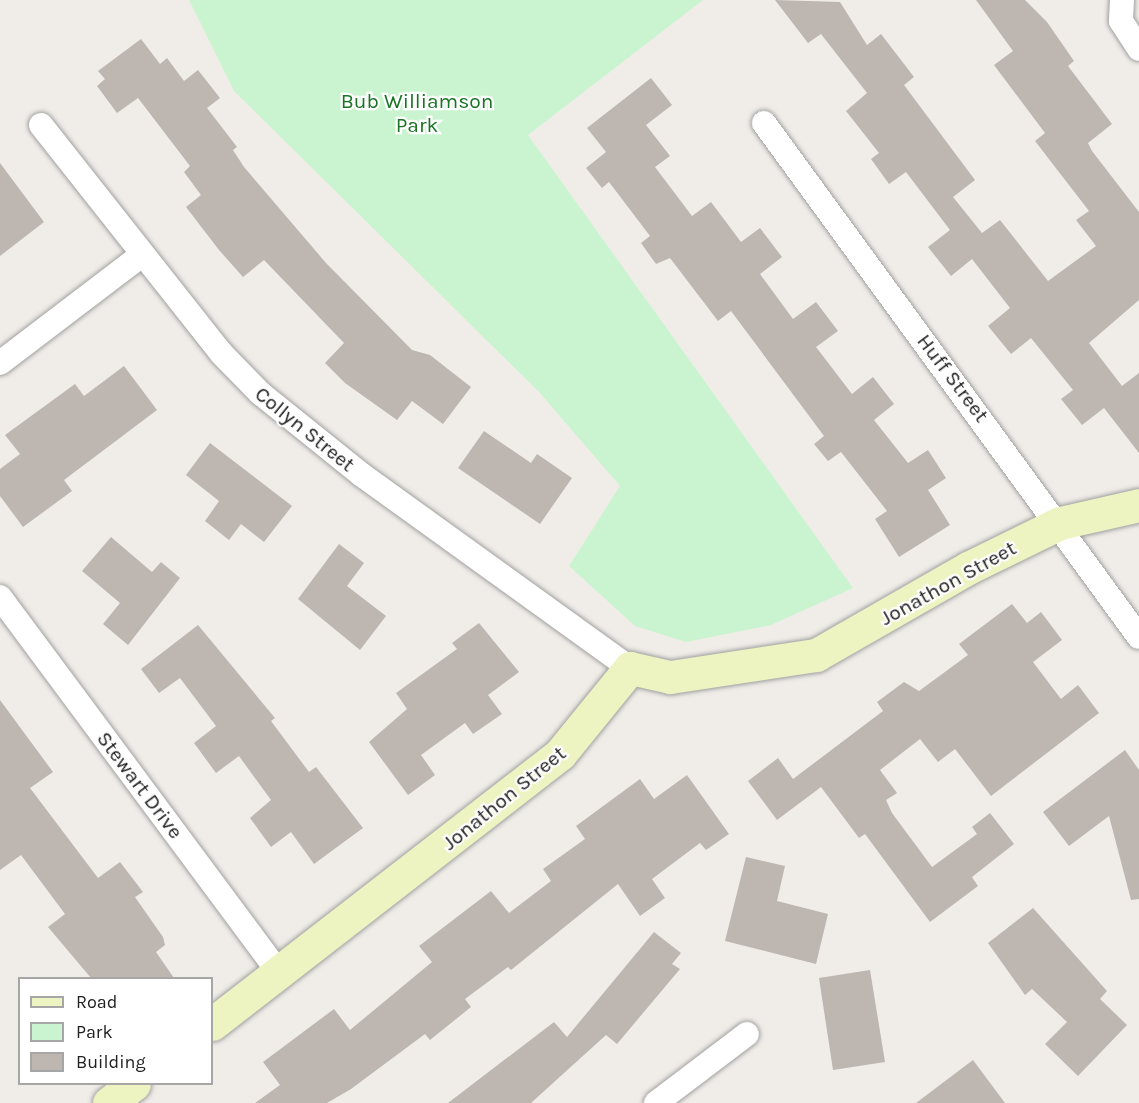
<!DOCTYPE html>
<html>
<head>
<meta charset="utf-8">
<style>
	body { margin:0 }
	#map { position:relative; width:1139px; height:1103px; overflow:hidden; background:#f0ede8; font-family:Karla,sans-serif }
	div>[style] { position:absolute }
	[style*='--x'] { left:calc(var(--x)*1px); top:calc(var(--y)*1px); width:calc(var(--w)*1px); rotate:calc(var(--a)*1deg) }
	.park>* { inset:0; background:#caf4d0 }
	.building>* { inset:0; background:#bdb6b1 }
	.roads { filter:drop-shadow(0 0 2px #a1a1a1) drop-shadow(0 0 2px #a1a1a1) }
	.street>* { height:24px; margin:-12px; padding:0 12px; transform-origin:12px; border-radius:12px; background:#fff }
	.secondary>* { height:33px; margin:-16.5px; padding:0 16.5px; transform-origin:16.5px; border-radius:16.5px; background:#eef3c2 }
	span { translate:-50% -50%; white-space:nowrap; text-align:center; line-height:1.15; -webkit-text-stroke:4.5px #fff; paint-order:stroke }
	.park-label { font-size:21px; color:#187424 }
	.street-label { font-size:21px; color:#202020 }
	.legend { position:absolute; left:18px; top:977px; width:195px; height:108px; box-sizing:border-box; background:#fff; border:2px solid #a6a6a6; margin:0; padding:8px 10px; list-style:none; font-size:18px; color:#202020 }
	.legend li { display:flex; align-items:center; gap:12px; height:30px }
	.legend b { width:30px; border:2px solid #a6a6a6 }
</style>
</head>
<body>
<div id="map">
	<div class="park">
		<div style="clip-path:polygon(189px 0,703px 0,528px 135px,853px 588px,771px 625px,686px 642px,635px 626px,569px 566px,620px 486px,539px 392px,234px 91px)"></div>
	</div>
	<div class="building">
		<div style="clip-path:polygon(775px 0,840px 2px,867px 45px,881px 34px,914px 77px,904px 85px,975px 180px,953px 197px,982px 233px,1000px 220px,1048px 281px,1096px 246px,1076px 220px,1089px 211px,1035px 141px,1045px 133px,994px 65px,1013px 51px,976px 0,1025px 0,1047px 22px,1074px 61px,1068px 66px,1112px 124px,1088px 143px,1092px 151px,1139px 212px,1139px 300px,1089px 343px,1122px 386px,1139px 373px,1139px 453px,1104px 408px,1082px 425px,1061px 399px,1073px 390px,1031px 338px,1011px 354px,988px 326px,1010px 308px,972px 259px,951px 276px,928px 247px,950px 230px,906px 172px,889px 184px,871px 159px,879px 153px,846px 111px,867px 93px,821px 34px,808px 43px)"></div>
		<div style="clip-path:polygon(141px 39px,160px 64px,167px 58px,184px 81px,198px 70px,220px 98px,207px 108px,237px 147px,233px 150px,244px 167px,326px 263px,412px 350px,430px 355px,471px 387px,443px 424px,412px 401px,397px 420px,345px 383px,325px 363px,344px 343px,264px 260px,243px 277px,219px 250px,186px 207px,201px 195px,184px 172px,190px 166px,138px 98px,117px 113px,97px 86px,105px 79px,98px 71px)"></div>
		<div style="clip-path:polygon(651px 78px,672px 105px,646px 125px,670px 156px,655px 167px,692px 216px,711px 202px,741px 242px,760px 228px,782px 257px,760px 274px,793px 319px,816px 302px,838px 331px,816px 347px,852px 394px,873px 377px,894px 404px,874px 420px,908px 463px,928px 450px,946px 478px,928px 490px,950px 525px,899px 557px,875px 519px,887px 511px,841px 452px,828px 461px,814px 444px,824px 436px,731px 311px,718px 321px,670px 258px,656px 264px,641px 243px,650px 236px,609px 182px,602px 188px,586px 168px,606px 152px,587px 128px)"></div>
		<div style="clip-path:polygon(0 163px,44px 222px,0 256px)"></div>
		<div style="clip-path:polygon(124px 366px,157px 410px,64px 480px,72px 491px,23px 527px,0 496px,0 469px,20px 454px,5px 435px,75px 384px,84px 396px)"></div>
		<div style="clip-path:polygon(484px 431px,531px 463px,537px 454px,572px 478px,540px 524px,458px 468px)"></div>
		<div style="clip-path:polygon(210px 443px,292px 506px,264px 542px,241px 524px,229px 540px,205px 521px,219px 501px,186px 475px)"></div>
		<div style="clip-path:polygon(111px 537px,152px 572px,161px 562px,180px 578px,128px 645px,103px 624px,120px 603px,82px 571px)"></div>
		<div style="clip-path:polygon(339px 544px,364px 563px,347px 586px,386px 616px,360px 650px,298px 599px)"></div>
		<div style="clip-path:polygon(1012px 604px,1027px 623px,1041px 612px,1062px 640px,1033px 662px,1061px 699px,1078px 685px,1099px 713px,991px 796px,955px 749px,938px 762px,920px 739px,880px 770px,897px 793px,886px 800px,892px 813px,932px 867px,977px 834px,972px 827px,990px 813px,1014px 844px,972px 877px,978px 886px,930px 922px,865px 834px,859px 838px,821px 787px,777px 820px,748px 781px,778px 758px,793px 779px,883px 711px,877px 702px,904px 682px,919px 691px,968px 655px,959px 644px)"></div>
		<div style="clip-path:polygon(479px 623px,519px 672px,488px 695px,502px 714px,473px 734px,465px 723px,421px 755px,435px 775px,408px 795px,369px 742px,407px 709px,396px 693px,457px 649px,452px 643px)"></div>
		<div style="clip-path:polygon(198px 625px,275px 718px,271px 721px,309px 772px,316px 767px,363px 828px,314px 864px,291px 832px,271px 847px,250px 818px,271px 800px,239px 756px,216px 773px,194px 743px,216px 726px,180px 678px,159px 693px,141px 669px)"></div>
		<div style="clip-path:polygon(0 700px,53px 772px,30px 788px,98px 878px,120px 862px,143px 892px,135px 897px,163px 937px,165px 945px,156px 952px,174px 978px,91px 978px,48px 927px,65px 914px,21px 855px,0 870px)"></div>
		<div style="clip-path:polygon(1125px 750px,1139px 770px,1139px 899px,1131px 900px,1109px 816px,1069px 846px,1043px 812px)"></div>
		<div style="clip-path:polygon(687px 775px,729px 834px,706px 850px,700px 843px,652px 879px,665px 898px,640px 916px,618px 884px,511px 970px,508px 967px,465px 999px,471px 1007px,430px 1040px,425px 1034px,351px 1089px,327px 1103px,255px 1103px,280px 1085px,263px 1062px,334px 1009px,350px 1030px,432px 962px,419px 946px,491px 891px,509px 913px,551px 881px,543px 869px,585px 839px,576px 826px,640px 779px,654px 799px)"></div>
		<div style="clip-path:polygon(746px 857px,785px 866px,777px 901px,828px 914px,816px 964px,725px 941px)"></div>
		<div style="clip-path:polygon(1033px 908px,1107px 991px,1100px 999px,1127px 1025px,1078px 1076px,1045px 1044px,1067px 1022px,1032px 989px,1025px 995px,988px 943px)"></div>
		<div style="clip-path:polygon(654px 932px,681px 953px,672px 964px,680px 969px,617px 1044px,606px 1035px,531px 1103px,448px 1103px,554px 1022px,567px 1037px)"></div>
		<div style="clip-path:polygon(870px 970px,885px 1062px,833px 1070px,819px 978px)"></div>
		<div style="clip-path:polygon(973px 1060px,1005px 1103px,916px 1103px)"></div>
	</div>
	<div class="roads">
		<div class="street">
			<div style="--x:1122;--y:0;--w:21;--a:93"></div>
			<div style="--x:1121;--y:21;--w:33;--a:57"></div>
			<div style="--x:764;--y:123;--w:636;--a:53.89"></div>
			<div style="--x:41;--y:125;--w:290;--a:51.7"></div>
			<div style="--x:221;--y:353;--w:56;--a:45.7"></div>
			<div style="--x:260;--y:393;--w:131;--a:38.8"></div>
			<div style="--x:362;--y:475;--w:330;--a:35.8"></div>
			<div style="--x:0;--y:363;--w:178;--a:-37.3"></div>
			<div style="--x:0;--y:597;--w:468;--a:53.4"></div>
			<div style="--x:656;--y:1103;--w:114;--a:-37.2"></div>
		</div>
		<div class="secondary">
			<div style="--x:212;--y:1024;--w:440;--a:-37.8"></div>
			<div style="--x:560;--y:754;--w:111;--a:-50.9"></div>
			<div style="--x:630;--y:668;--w:41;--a:12.7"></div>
			<div style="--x:670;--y:677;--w:148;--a:-8.6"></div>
			<div style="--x:816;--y:655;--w:175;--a:-29.8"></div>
			<div style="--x:968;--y:568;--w:102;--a:-26.1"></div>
			<div style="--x:1060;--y:523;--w:81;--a:-12.8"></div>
			<div style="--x:109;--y:1103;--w:31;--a:-37"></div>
		</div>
	</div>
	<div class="park-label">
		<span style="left:417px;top:113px">Bub Williamson<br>Park</span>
	</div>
	<div class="street-label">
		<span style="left:953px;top:378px;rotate:53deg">Huff Street</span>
		<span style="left:305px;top:429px;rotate:39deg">Collyn Street</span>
		<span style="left:948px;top:583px;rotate:-29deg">Jonathon Street</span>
		<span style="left:140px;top:785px;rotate:53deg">Stewart Drive</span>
		<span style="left:504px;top:798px;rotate:-39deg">Jonathon Street</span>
	</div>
	<ul class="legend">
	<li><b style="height:8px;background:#eef3c2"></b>Road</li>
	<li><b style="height:16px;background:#caf4d0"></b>Park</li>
	<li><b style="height:16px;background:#bdb6b1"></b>Building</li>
	</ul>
</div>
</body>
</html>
